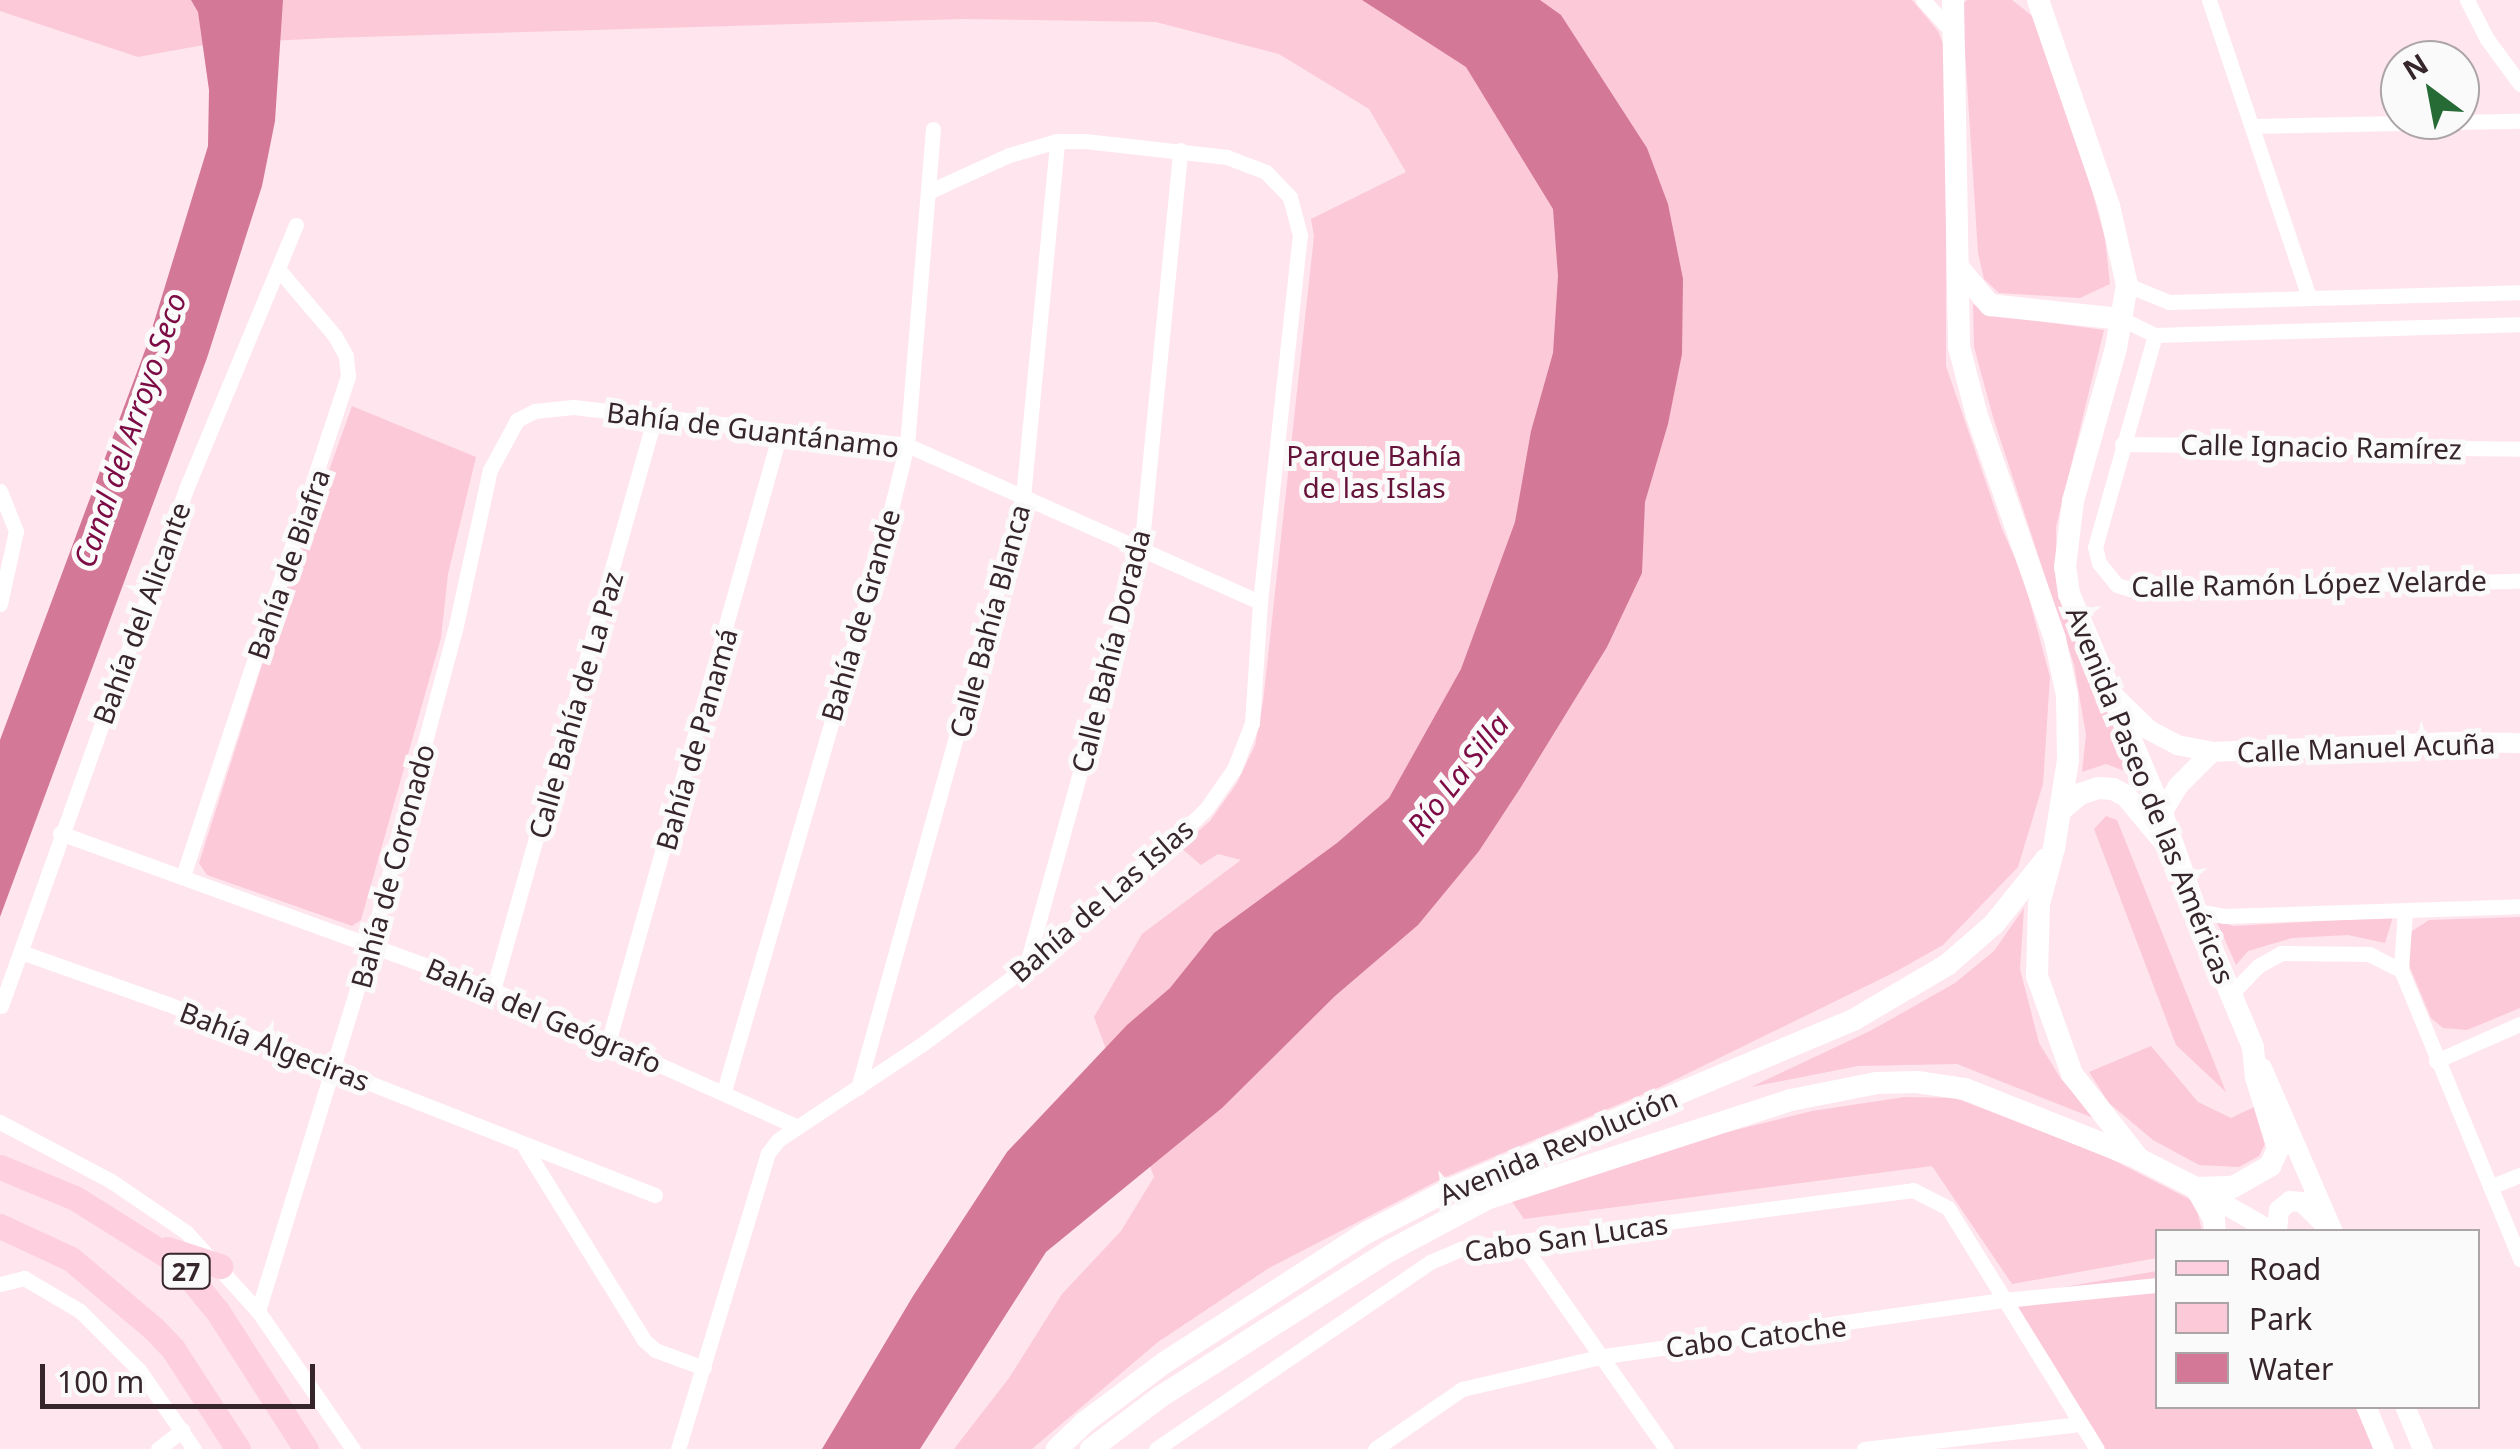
<!DOCTYPE html>
<html>
<head>
<meta charset="utf-8">
<style>
	body { margin:0 }
	#map { position:relative; width:2520px; height:1449px; overflow:hidden; background:#ffe5ed; font-family:"Noto Sans",sans-serif }
	div>[style] { position:absolute }
	[style*='--x'] { left:calc(var(--x)*1px); top:calc(var(--y)*1px); width:calc(var(--w)*1px); rotate:calc(var(--a)*1deg) }
	.green>* { inset:0; background:#fcc9d9 }
	.water>* { inset:0; background:#d47898 }
	.minor>* { height:15px; margin:-7.5px; padding:0 7.5px; transform-origin:7.5px; border-radius:7.5px; background:#fff }
	.tertiary>* { height:20px; margin:-10px; padding:0 10px; transform-origin:10px; border-radius:10px; background:#fff }
	.secondary>* { height:22px; margin:-11px; padding:0 11px; transform-origin:11px; border-radius:11px; background:#fff }
	.primary>* { height:25px; margin:-12.5px; padding:0 12.5px; transform-origin:12.5px; border-radius:12.5px; background:#fed0df }
	span { translate:-50% -50%; white-space:nowrap; text-align:center; line-height:1.15; -webkit-text-stroke:10px #fafafa; paint-order:stroke }
	.shield-label span { padding:2px 8px; background:#fafafa; border:2px solid; border-radius:8px; -webkit-text-stroke-width:0 }
	.shield-label { font-size:25px; color:#36262b; font-weight:700 }
	.street-label { font-size:28px; color:#36262b }
	.park-label { font-size:28px; color:#651339 }
	.water-label { font-size:30px; color:#7c0a44; font-style:italic }
	.legend { position:absolute; left:2155px; top:1229px; width:325px; height:180px; box-sizing:border-box; background:#fafafa; border:2px solid #aca5a7; margin:0; padding:12px 18px; list-style:none; font-size:30px; color:#36262b }
	.legend li { display:flex; align-items:center; gap:20px; height:50px }
	.legend b { width:50px; border:2px solid #aca5a7 }
	.north { position:absolute; left:2380px; top:40px; width:100px; height:100px; box-sizing:border-box; background:#fafafa; border:2px solid #aca5a7; border-radius:50%; rotate:328deg; font-size:28px; font-weight:700; line-height:40px; text-align:center; color:#36262b }
	.north::after { content:''; display:block; margin:auto; width:35px; height:45px; background:#266a36; clip-path:polygon(50% 0,100% 100%,50% 72%,0 100%) }
	.scale { position:absolute; left:40px; top:1364px; width:275px; height:45px; box-sizing:border-box; border:5px solid #36262b; border-top:0; padding-left:12px; font-size:30px; line-height:35px; white-space:nowrap; color:#36262b; -webkit-text-stroke:8px #fafafa; paint-order:stroke }
</style>
</head>
<body>
<div id="map">
	<div class="green">
		<div style="clip-path:polygon(0 0,1912px 0,1938px 31px,1946px 51px,1946px 366px,2002px 529px,2023px 576px,2050px 677px,2043px 784px,2018px 867px,1943px 945px,1895px 972px,1660px 1087px,1443px 1178px,1269px 1268px,1158px 1342px,1032px 1449px,954px 1449px,1009px 1378px,1062px 1294px,1121px 1231px,1154px 1177px,1094px 1017px,1142px 934px,1241px 860px,1218px 854px,1201px 865px,1180px 847px,1210px 821px,1237px 783px,1255px 745px,1263px 702px,1314px 236px,1311px 219px,1406px 172px,1369px 109px,1279px 54px,1156px 22px,962px 19px,328px 38px,209px 44px,138px 57px,0 11px)"></div>
		<div style="clip-path:polygon(1967px 0,2012px 0,2037px 20px,2077px 135px,2105px 239px,2110px 284px,2080px 298px,1999px 293px,1984px 279px,1978px 253px,1962px 5px)"></div>
		<div style="clip-path:polygon(1973px 304px,1986px 314px,2104px 330px,2056px 527px,2057px 582px,2138px 776px,2106px 764px,2082px 772px,2086px 735px,2074px 665px,1993px 417px,1974px 347px)"></div>
		<div style="clip-path:polygon(352px 406px,476px 457px,448px 574px,441px 638px,361px 920px,352px 926px,207px 875px,199px 863px,282px 602px)"></div>
		<div style="clip-path:polygon(2106px 816px,2117px 820px,2226px 1092px,2176px 1045px,2094px 829px)"></div>
		<div style="clip-path:polygon(2024px 908px,2020px 969px,2039px 1043px,2061px 1079px,2096px 1119px,1957px 1064px,1858px 1066px,1751px 1087px,1872px 1030px,1955px 983px,1994px 951px)"></div>
		<div style="clip-path:polygon(2393px 917px,2385px 943px,2348px 935px,2292px 938px,2248px 951px,2236px 965px,2216px 920px,2233px 926px)"></div>
		<div style="clip-path:polygon(2520px 917px,2520px 1008px,2467px 1030px,2443px 1028px,2431px 1018px,2406px 958px,2412px 931px,2429px 920px)"></div>
		<div style="clip-path:polygon(2151px 1046px,2198px 1102px,2231px 1118px,2258px 1105px,2269px 1136px,2259px 1156px,2239px 1167px,2199px 1165px,2153px 1140px,2109px 1103px,2089px 1072px)"></div>
		<div style="clip-path:polygon(1905px 1097px,1955px 1098px,2105px 1156px,2195px 1202px,2202px 1231px,2158px 1232px,2157px 1258px,2012px 1284px,1932px 1166px,1524px 1219px,1508px 1196px,1651px 1151px,1812px 1111px)"></div>
		<div style="clip-path:polygon(2157px 1271px,2158px 1406px,2370px 1407px,2388px 1449px,2105px 1449px,2006px 1297px)"></div>
	</div>
	<div class="water">
		<div style="clip-path:polygon(191px 0,283px 0,275px 121px,262px 186px,207px 358px,0 917px,0 740px,147px 345px,208px 146px,209px 90px,198px 12px)"></div>
		<div style="clip-path:polygon(1362px 0,1540px 0,1561px 15px,1647px 148px,1668px 204px,1683px 279px,1682px 354px,1668px 424px,1645px 502px,1642px 573px,1607px 647px,1521px 787px,1479px 851px,1418px 925px,1335px 996px,1222px 1108px,1046px 1252px,920px 1449px,822px 1449px,913px 1296px,1007px 1152px,1127px 1025px,1170px 988px,1214px 933px,1337px 843px,1389px 798px,1461px 669px,1515px 522px,1531px 431px,1553px 353px,1558px 276px,1553px 209px,1466px 67px)"></div>
	</div>
	<div class="minor">
		<div style="--x:1923;--y:0;--w:46;--a:47.6"></div>
		<div style="--x:2209;--y:0;--w:311;--a:71.4"></div>
		<div style="--x:2467;--y:0;--w:44;--a:62.9"></div>
		<div style="--x:2487;--y:39;--w:56;--a:53.7"></div>
		<div style="--x:2252;--y:126;--w:268;--a:-1.1"></div>
		<div style="--x:2127;--y:285;--w:45;--a:22"></div>
		<div style="--x:2169;--y:302;--w:351;--a:-1.6"></div>
		<div style="--x:2122;--y:319;--w:37;--a:26"></div>
		<div style="--x:2155;--y:335;--w:365;--a:-1.7"></div>
		<div style="--x:2155;--y:335;--w:220;--a:105.8"></div>
		<div style="--x:2095;--y:547;--w:16;--a:76"></div>
		<div style="--x:2099;--y:563;--w:28;--a:51"></div>
		<div style="--x:2117;--y:585;--w:14;--a:17"></div>
		<div style="--x:2130;--y:589;--w:390;--a:-1.2"></div>
		<div style="--x:2122;--y:444;--w:398;--a:0.7"></div>
		<div style="--x:0;--y:491;--w:43;--a:68.2"></div>
		<div style="--x:16;--y:531;--w:75;--a:102.4"></div>
		<div style="--x:60;--y:833;--w:461;--a:19.9"></div>
		<div style="--x:493;--y:990;--w:334;--a:24.2"></div>
		<div style="--x:183;--y:876;--w:527;--a:-71.74"></div>
		<div style="--x:348;--y:376;--w:20;--a:-96"></div>
		<div style="--x:346;--y:356;--w:23;--a:-119"></div>
		<div style="--x:335;--y:336;--w:88;--a:-130.4"></div>
		<div style="--x:2405;--y:910;--w:60;--a:93.8"></div>
		<div style="--x:2401;--y:970;--w:313;--a:67.6"></div>
		<div style="--x:2196;--y:911;--w:28;--a:10"></div>
		<div style="--x:2224;--y:916;--w:296;--a:-1.9"></div>
		<div style="--x:21;--y:952;--w:156;--a:19.5"></div>
		<div style="--x:168;--y:1004;--w:523;--a:21.41"></div>
		<div style="--x:1026;--y:967;--w:432;--a:-74.5"></div>
		<div style="--x:1141;--y:551;--w:403;--a:-84.4"></div>
		<div style="--x:493;--y:990;--w:592;--a:-74.23"></div>
		<div style="--x:2232;--y:993;--w:37;--a:-46"></div>
		<div style="--x:2258;--y:966;--w:26;--a:-29"></div>
		<div style="--x:2281;--y:953;--w:88;--a:0.7"></div>
		<div style="--x:2369;--y:954;--w:36;--a:27"></div>
		<div style="--x:1;--y:1006;--w:549;--a:-70.31"></div>
		<div style="--x:186;--y:489;--w:286;--a:-67.4"></div>
		<div style="--x:608;--y:1043;--w:634;--a:-74.25"></div>
		<div style="--x:2436;--y:1061;--w:92;--a:-23.8"></div>
		<div style="--x:858;--y:1088;--w:614;--a:-74.4"></div>
		<div style="--x:1023;--y:497;--w:358;--a:-84.5"></div>
		<div style="--x:724;--y:1091;--w:543;--a:-73.74"></div>
		<div style="--x:876;--y:570;--w:129;--a:-76.1"></div>
		<div style="--x:907;--y:445;--w:317;--a:-85.3"></div>
		<div style="--x:0;--y:1122;--w:126;--a:28"></div>
		<div style="--x:111;--y:1181;--w:91;--a:34.2"></div>
		<div style="--x:186;--y:1232;--w:107;--a:47.7"></div>
		<div style="--x:258;--y:1311;--w:168;--a:55.5"></div>
		<div style="--x:525;--y:1148;--w:226;--a:58.2"></div>
		<div style="--x:644;--y:1340;--w:15;--a:42"></div>
		<div style="--x:655;--y:1350;--w:52;--a:20.2"></div>
		<div style="--x:2490;--y:1187;--w:32;--a:-22"></div>
		<div style="--x:1520;--y:1241;--w:254;--a:54.9"></div>
		<div style="--x:0;--y:1284;--w:25;--a:-14"></div>
		<div style="--x:24;--y:1278;--w:65;--a:30.5"></div>
		<div style="--x:80;--y:1311;--w:83;--a:45"></div>
		<div style="--x:139;--y:1370;--w:96;--a:55.2"></div>
		<div style="--x:258;--y:1311;--w:385;--a:-72.9"></div>
		<div style="--x:371;--y:943;--w:324;--a:-75"></div>
		<div style="--x:455;--y:630;--w:164;--a:-77.7"></div>
		<div style="--x:490;--y:470;--w:57;--a:-61.6"></div>
		<div style="--x:517;--y:420;--w:20;--a:-27"></div>
		<div style="--x:535;--y:411;--w:38;--a:-6"></div>
		<div style="--x:573;--y:407;--w:336;--a:6.5"></div>
		<div style="--x:907;--y:445;--w:386;--a:24"></div>
		<div style="--x:158;--y:1449;--w:31;--a:-38"></div>
		<div style="--x:678;--y:1449;--w:309;--a:-73.1"></div>
		<div style="--x:768;--y:1153;--w:16;--a:-52"></div>
		<div style="--x:778;--y:1140;--w:172;--a:-33.6"></div>
		<div style="--x:921;--y:1045;--w:131;--a:-36.6"></div>
		<div style="--x:1026;--y:967;--w:201;--a:-40.8"></div>
		<div style="--x:1178;--y:836;--w:39;--a:-44"></div>
		<div style="--x:1206;--y:809;--w:49;--a:-55"></div>
		<div style="--x:1234;--y:769;--w:49;--a:-68.6"></div>
		<div style="--x:1252;--y:723;--w:121;--a:-86.2"></div>
		<div style="--x:1260;--y:602;--w:369;--a:-83.8"></div>
		<div style="--x:1300;--y:235;--w:39;--a:-105"></div>
		<div style="--x:1290;--y:197;--w:35;--a:-134"></div>
		<div style="--x:1266;--y:172;--w:42;--a:-159"></div>
		<div style="--x:1227;--y:157;--w:143;--a:-173.6"></div>
		<div style="--x:1085;--y:141;--w:28;--a:180"></div>
		<div style="--x:1057;--y:141;--w:50;--a:163.7"></div>
		<div style="--x:1009;--y:155;--w:87;--a:155.5"></div>
		<div style="--x:1156;--y:1449;--w:332;--a:-34.3"></div>
		<div style="--x:1430;--y:1262;--w:33;--a:-23"></div>
		<div style="--x:1460;--y:1249;--w:457;--a:-7.4"></div>
		<div style="--x:1913;--y:1190;--w:39;--a:27"></div>
		<div style="--x:1948;--y:1208;--w:283;--a:58.3"></div>
		<div style="--x:1375;--y:1449;--w:106;--a:-34.6"></div>
		<div style="--x:1462;--y:1389;--w:146;--a:-13.1"></div>
		<div style="--x:1604;--y:1356;--w:404;--a:-8"></div>
		<div style="--x:2004;--y:1300;--w:155;--a:-5.6"></div>
		<div style="--x:1864;--y:1449;--w:217;--a:-6.6"></div>
	</div>
	<div class="tertiary">
		<div style="--x:2115;--y:697;--w:47;--a:44.1"></div>
		<div style="--x:2149;--y:730;--w:32;--a:28"></div>
		<div style="--x:2177;--y:745;--w:36;--a:11"></div>
		<div style="--x:2212;--y:752;--w:240;--a:-2.4"></div>
		<div style="--x:2452;--y:742;--w:68;--a:0.8"></div>
		<div style="--x:2162;--y:813;--w:31;--a:-59"></div>
		<div style="--x:2178;--y:786;--w:48;--a:-45"></div>
		<div style="--x:2262;--y:1068;--w:179;--a:66.6"></div>
		<div style="--x:2196;--y:1188;--w:89;--a:29.7"></div>
		<div style="--x:2277;--y:1232;--w:22;--a:-85"></div>
		<div style="--x:2279;--y:1210;--w:14;--a:-39"></div>
		<div style="--x:2290;--y:1201;--w:12;--a:5"></div>
		<div style="--x:2302;--y:1202;--w:30;--a:45"></div>
		<div style="--x:2366;--y:1406;--w:47;--a:67.3"></div>
		<div style="--x:2405;--y:1406;--w:47;--a:67.3"></div>
	</div>
	<div class="secondary">
		<div style="--x:1953;--y:0;--w:347;--a:89"></div>
		<div style="--x:1959;--y:347;--w:71;--a:75.4"></div>
		<div style="--x:1977;--y:416;--w:236;--a:70.7"></div>
		<div style="--x:2055;--y:639;--w:57;--a:77.9"></div>
		<div style="--x:2067;--y:695;--w:65;--a:89.1"></div>
		<div style="--x:2068;--y:760;--w:89;--a:99"></div>
		<div style="--x:2054;--y:848;--w:58;--a:105"></div>
		<div style="--x:2039;--y:904;--w:72;--a:91.6"></div>
		<div style="--x:2037;--y:976;--w:104;--a:70.3"></div>
		<div style="--x:2072;--y:1074;--w:108;--a:51.8"></div>
		<div style="--x:2139;--y:1159;--w:64;--a:27"></div>
		<div style="--x:2196;--y:1188;--w:37;--a:-2"></div>
		<div style="--x:2233;--y:1187;--w:43;--a:-29.6"></div>
		<div style="--x:2270;--y:1166;--w:19;--a:-65"></div>
		<div style="--x:2278;--y:1149;--w:75;--a:-107"></div>
		<div style="--x:2256;--y:1077;--w:30;--a:-96"></div>
		<div style="--x:2253;--y:1047;--w:147;--a:-112.7"></div>
		<div style="--x:2196;--y:911;--w:104;--a:-109.1"></div>
		<div style="--x:2162;--y:813;--w:238;--a:-113"></div>
		<div style="--x:2069;--y:594;--w:27;--a:-98"></div>
		<div style="--x:2065;--y:567;--w:66;--a:-83.1"></div>
		<div style="--x:2073;--y:501;--w:159;--a:-74.3"></div>
		<div style="--x:2116;--y:348;--w:64;--a:-80.1"></div>
		<div style="--x:2127;--y:285;--w:81;--a:-102.8"></div>
		<div style="--x:2109;--y:206;--w:218;--a:-109"></div>
		<div style="--x:1958;--y:267;--w:50;--a:49.9"></div>
		<div style="--x:1990;--y:305;--w:133;--a:6.1"></div>
		<div style="--x:2062;--y:809;--w:23;--a:-40"></div>
		<div style="--x:2080;--y:794;--w:19;--a:-18"></div>
		<div style="--x:2098;--y:788;--w:15;--a:4"></div>
		<div style="--x:2113;--y:789;--w:15;--a:28"></div>
		<div style="--x:2126;--y:796;--w:64;--a:50.1"></div>
		<div style="--x:2196;--y:1188;--w:36;--a:60"></div>
		<div style="--x:2214;--y:1219;--w:13;--a:86"></div>
		<div style="--x:1057;--y:1449;--w:39;--a:-44"></div>
		<div style="--x:1085;--y:1422;--w:99;--a:-36.8"></div>
		<div style="--x:1164;--y:1363;--w:240;--a:-32.8"></div>
		<div style="--x:1366;--y:1233;--w:96;--a:-27.4"></div>
		<div style="--x:1451;--y:1189;--w:438;--a:-22.8"></div>
		<div style="--x:1855;--y:1019;--w:107;--a:-30.4"></div>
		<div style="--x:1947;--y:965;--w:62;--a:-41.1"></div>
		<div style="--x:1994;--y:924;--w:83;--a:-51.3"></div>
		<div style="--x:1091;--y:1449;--w:86;--a:-37"></div>
		<div style="--x:1160;--y:1397;--w:274;--a:-32.5"></div>
		<div style="--x:1391;--y:1250;--w:111;--a:-28"></div>
		<div style="--x:1489;--y:1198;--w:318;--a:-18"></div>
		<div style="--x:1791;--y:1100;--w:88;--a:-11.2"></div>
		<div style="--x:1877;--y:1083;--w:40;--a:-1.4"></div>
		<div style="--x:1917;--y:1082;--w:49;--a:8.3"></div>
		<div style="--x:1965;--y:1089;--w:181;--a:21.7"></div>
	</div>
	<div class="primary">
		<div style="--x:0;--y:1167;--w:81;--a:22.5"></div>
		<div style="--x:75;--y:1198;--w:120;--a:32.1"></div>
		<div style="--x:177;--y:1262;--w:65;--a:50.6"></div>
		<div style="--x:218;--y:1312;--w:163;--a:57.3"></div>
		<div style="--x:0;--y:1226;--w:78;--a:24.9"></div>
		<div style="--x:71;--y:1259;--w:107;--a:40.1"></div>
		<div style="--x:153;--y:1328;--w:29;--a:46"></div>
		<div style="--x:173;--y:1349;--w:119;--a:57"></div>
		<div style="--x:167;--y:1249;--w:56;--a:17.8"></div>
	</div>
	<div class="shield-label">
		<span style="left:186px;top:1271px">27</span>
	</div>
	<div class="street-label">
		<span style="left:753px;top:429px;rotate:7deg">Bahía de Guantánamo</span>
		<span style="left:2321px;top:446px;rotate:1deg">Calle Ignacio Ramírez</span>
		<span style="left:288px;top:564px;rotate:-71deg">Bahía de Biafra</span>
		<span style="left:2309px;top:583px;rotate:-1deg">Calle Ramón López Velarde</span>
		<span style="left:141px;top:613px;rotate:-70deg">Bahía del Alicante</span>
		<span style="left:860px;top:615px;rotate:-74deg">Bahía de Grande</span>
		<span style="left:989px;top:621px;rotate:-75deg">Calle Bahía Blanca</span>
		<span style="left:1110px;top:651px;rotate:-76deg">Calle Bahía Dorada</span>
		<span style="left:575px;top:705px;rotate:-74deg">Calle Bahía de La Paz</span>
		<span style="left:696px;top:739px;rotate:-74deg">Bahía de Panamá</span>
		<span style="left:2366px;top:747px;rotate:-2deg">Calle Manuel Acuña</span>
		<span style="left:2151px;top:795px;rotate:68deg">Avenida Paseo de las Américas</span>
		<span style="left:392px;top:866px;rotate:-75deg">Bahía de Coronado</span>
		<span style="left:1101px;top:900px;rotate:-41deg">Bahía de Las Islas</span>
		<span style="left:544px;top:1015px;rotate:23deg">Bahía del Geógrafo</span>
		<span style="left:275px;top:1046px;rotate:21deg">Bahía Algeciras</span>
		<span style="left:1558px;top:1146px;rotate:-23deg">Avenida Revolución</span>
		<span style="left:1566px;top:1237px;rotate:-8deg">Cabo San Lucas</span>
		<span style="left:1756px;top:1336px;rotate:-7deg">Cabo Catoche</span>
	</div>
	<div class="park-label">
		<span style="left:1374px;top:471px">Parque Bahía<br>de las Islas</span>
	</div>
	<div class="water-label">
		<span style="left:130px;top:430px;rotate:-71deg">Canal del Arroyo Seco</span>
		<span style="left:1458px;top:775px;rotate:-52deg">Río La Silla</span>
	</div>
	<ul class="legend">
	<li><b style="height:12px;background:#fed0df"></b>Road</li>
	<li><b style="height:28px;background:#fcc9d9"></b>Park</li>
	<li><b style="height:28px;background:#d47898"></b>Water</li>
	</ul>
	<div class="north">N</div>
	<div class="scale">100 m</div>
</div>
</body>
</html>
